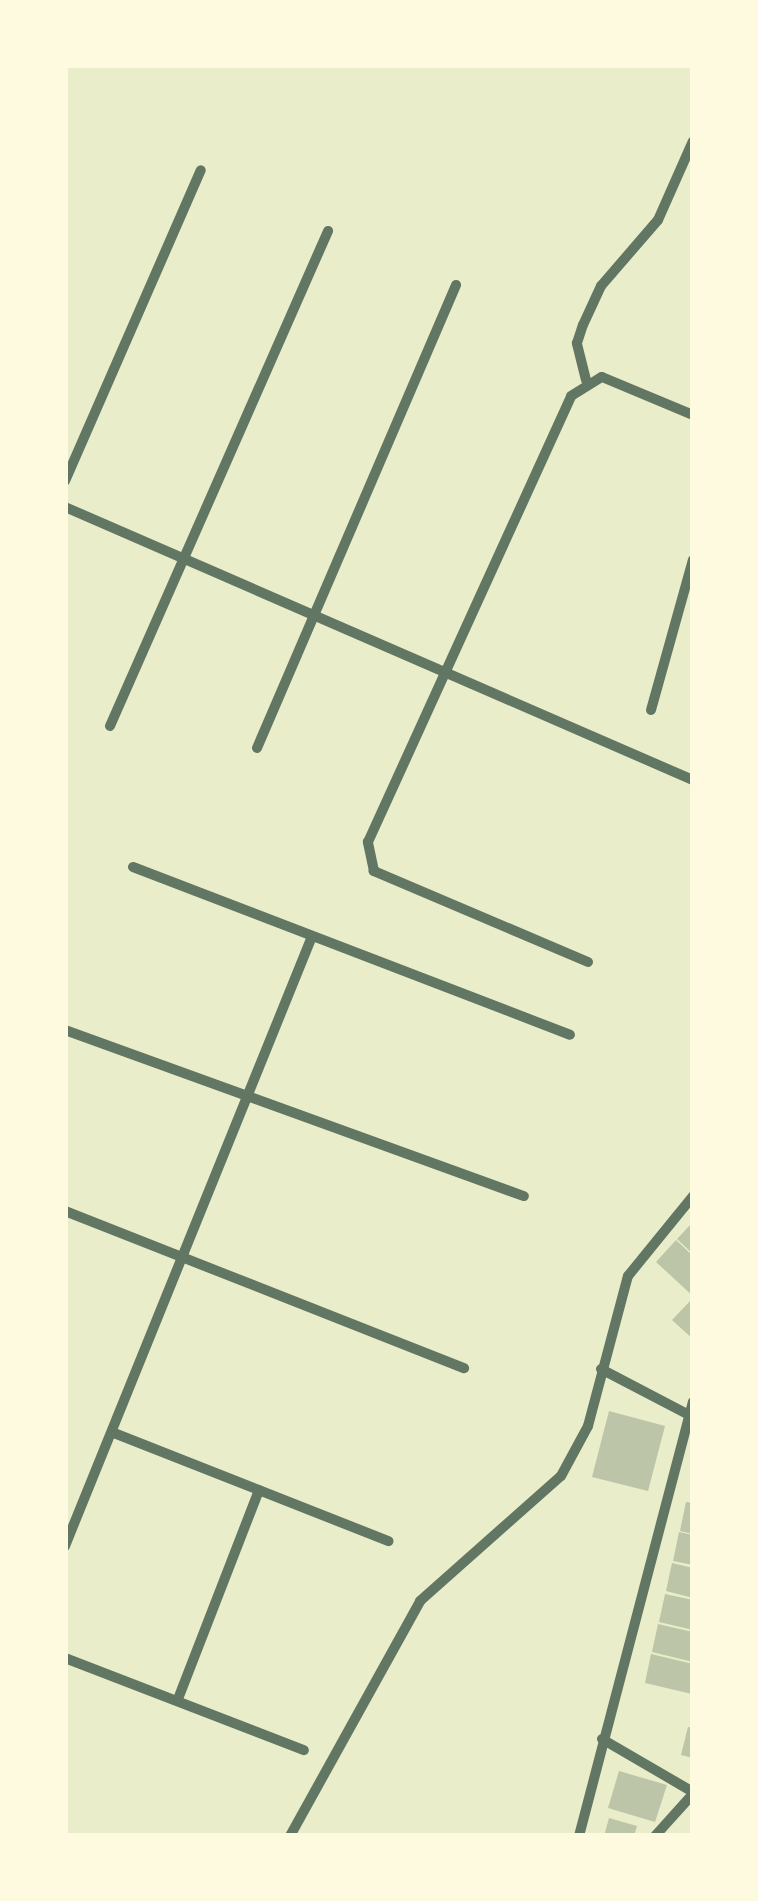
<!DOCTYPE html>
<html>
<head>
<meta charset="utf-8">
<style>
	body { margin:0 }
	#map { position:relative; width:758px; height:1901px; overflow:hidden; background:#e9edc9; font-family:"Golos Text",sans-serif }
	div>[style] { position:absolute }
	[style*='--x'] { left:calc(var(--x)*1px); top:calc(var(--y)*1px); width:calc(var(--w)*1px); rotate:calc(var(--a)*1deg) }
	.building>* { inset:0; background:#bcc5a7 }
	.minor>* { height:10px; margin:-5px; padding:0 5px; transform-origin:5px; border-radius:5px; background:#617663 }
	span { translate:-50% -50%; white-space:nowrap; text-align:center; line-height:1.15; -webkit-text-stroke:10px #fefae0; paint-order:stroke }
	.frame { position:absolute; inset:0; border:68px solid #fefae0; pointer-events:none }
</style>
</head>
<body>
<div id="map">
	<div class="building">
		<div style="clip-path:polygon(693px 1222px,693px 1254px,677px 1239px)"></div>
		<div style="clip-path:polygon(676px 1240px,693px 1256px,693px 1296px,656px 1262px)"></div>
		<div style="clip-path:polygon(693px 1298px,693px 1339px,672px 1320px)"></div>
		<div style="clip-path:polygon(609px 1411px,665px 1426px,648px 1491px,592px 1477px)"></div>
		<div style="clip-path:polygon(686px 1502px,693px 1503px,693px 1534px,680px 1531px)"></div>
		<div style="clip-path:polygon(679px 1532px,693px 1535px,693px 1565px,673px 1561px)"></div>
		<div style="clip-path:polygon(672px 1563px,693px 1568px,693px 1598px,666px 1591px)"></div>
		<div style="clip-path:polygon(665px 1594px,693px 1600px,693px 1630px,659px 1622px)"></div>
		<div style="clip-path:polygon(658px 1624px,693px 1632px,693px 1662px,652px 1652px)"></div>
		<div style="clip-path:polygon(651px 1654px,693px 1664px,692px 1694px,645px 1683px)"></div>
		<div style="clip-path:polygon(688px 1727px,693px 1728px,693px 1758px,681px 1755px)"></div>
		<div style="clip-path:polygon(619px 1771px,667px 1785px,655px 1822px,608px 1808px)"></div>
		<div style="clip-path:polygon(609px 1818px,637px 1826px,634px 1836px,604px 1836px)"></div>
	</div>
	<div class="minor">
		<div style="--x:586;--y:380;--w:38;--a:-104"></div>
		<div style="--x:577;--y:343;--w:19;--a:-72"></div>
		<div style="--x:583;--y:325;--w:43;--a:-65.2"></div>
		<div style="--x:601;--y:286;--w:87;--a:-49.2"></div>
		<div style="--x:658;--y:220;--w:86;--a:-66.1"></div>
		<div style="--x:65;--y:481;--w:339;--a:-66.4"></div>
		<div style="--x:65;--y:507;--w:685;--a:23.5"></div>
		<div style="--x:651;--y:710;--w:156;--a:-74.4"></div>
		<div style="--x:110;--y:726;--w:541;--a:-66.23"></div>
		<div style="--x:257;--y:748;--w:504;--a:-66.74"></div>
		<div style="--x:133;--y:867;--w:468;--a:21"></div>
		<div style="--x:588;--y:962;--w:233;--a:-157"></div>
		<div style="--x:374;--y:871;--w:30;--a:-102"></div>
		<div style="--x:368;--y:842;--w:490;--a:-65.5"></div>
		<div style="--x:571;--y:396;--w:36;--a:-32"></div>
		<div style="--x:602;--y:377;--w:99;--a:22.7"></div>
		<div style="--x:65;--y:1030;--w:488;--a:19.9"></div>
		<div style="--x:65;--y:1211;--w:429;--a:21.5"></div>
		<div style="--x:601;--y:1369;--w:97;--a:27.6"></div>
		<div style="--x:114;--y:1433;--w:295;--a:21.5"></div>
		<div style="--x:65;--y:1546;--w:655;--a:-67.94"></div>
		<div style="--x:65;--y:1658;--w:256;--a:21.1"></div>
		<div style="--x:178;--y:1699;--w:224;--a:-68.8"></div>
		<div style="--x:602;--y:1739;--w:105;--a:30.2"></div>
		<div style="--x:290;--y:1836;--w:269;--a:-61"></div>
		<div style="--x:420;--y:1601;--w:188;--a:-41.6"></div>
		<div style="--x:561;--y:1476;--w:57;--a:-61.6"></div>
		<div style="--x:588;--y:1426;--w:155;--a:-75.1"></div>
		<div style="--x:628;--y:1276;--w:103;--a:-50.9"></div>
		<div style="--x:579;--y:1836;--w:449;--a:-75.3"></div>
		<div style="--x:655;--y:1836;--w:57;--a:-47.9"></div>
	</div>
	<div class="frame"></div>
</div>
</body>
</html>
